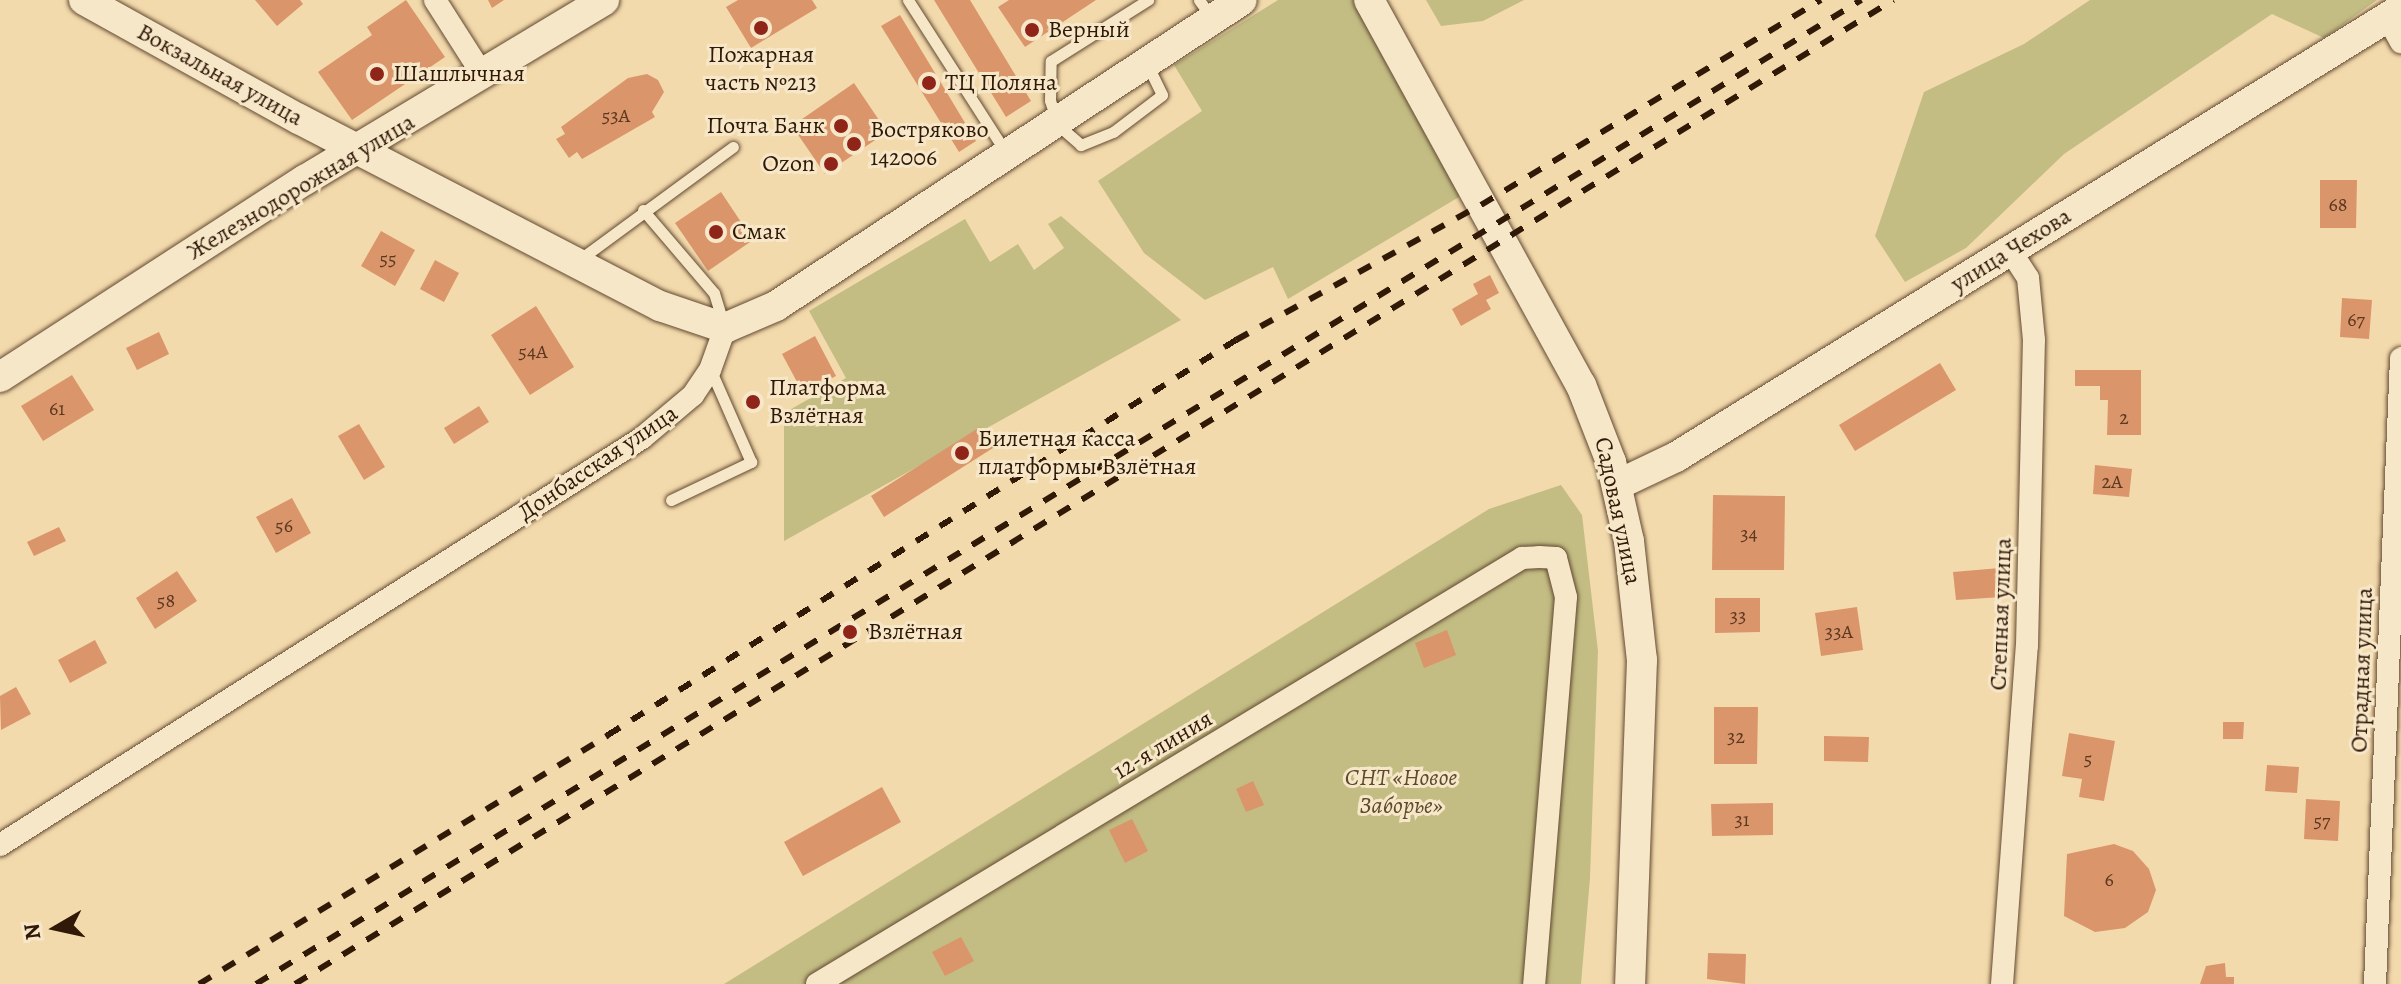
<!DOCTYPE html>
<html>
<head>
<meta charset="utf-8">
<style>
	body { margin:0 }
	#map { position:relative; width:2401px; height:984px; overflow:hidden; background:#f3daac; font-family:Alegreya,serif }
	div>[style] { position:absolute }
	[style*='--x'] { left:calc(var(--x)*1px); top:calc(var(--y)*1px); width:calc(var(--w)*1px); rotate:calc(var(--a)*1deg) }
	.green>* { inset:0; background:#c3bd84 }
	.building>* { inset:0; background:#da956a }
	.roads { filter:drop-shadow(0 0 2px #624931) drop-shadow(0 0 2px #624931) }
	.lane>* { height:11px; margin:-5.5px; padding:0 5.5px; transform-origin:5.5px; border-radius:5.5px; background:#f7e7c9 }
	.street>* { height:22px; margin:-11px; padding:0 11px; transform-origin:11px; border-radius:11px; background:#f7e7c9 }
	.secondary>* { height:30px; margin:-15px; padding:0 15px; transform-origin:15px; border-radius:15px; background:#f7e7c9 }
	.rail>* { height:6px; margin-top:-3px; transform-origin:0; background:repeating-linear-gradient(90deg,#311908 0 14px,transparent 0 28px) }
	.dots>* { width:22px; height:22px; translate:-50% -50%; box-sizing:border-box; border:4px solid #f7e7c9; border-radius:50% }
	span { translate:-50% -50%; white-space:nowrap; text-align:center; line-height:1.15; -webkit-text-stroke:6px #f7e7c9; paint-order:stroke }
	.number-label { font-size:20px; color:#5b3820 }
	.number-label span { -webkit-text-stroke-width:0 }
	.poi-label { font-size:24px; color:#311908 }
	.left { translate:0 -50%; text-align:left }
	.right { translate:-100% -50%; text-align:right }
	.street-label { font-size:24px; color:#311908 }
	.park-label { font-size:24px; color:#5d4a2d; font-style:italic }
	.north { position:absolute; left:16px; top:888px; width:80px; height:80px; -webkit-text-stroke:6px #f7e7c9; paint-order:stroke; rotate:261deg; font-size:22px; font-weight:700; line-height:32px; text-align:center; color:#311908 }
	.north::after { content:''; display:block; margin:auto; width:28px; height:36px; background:#311908; clip-path:polygon(50% 0,100% 100%,50% 72%,0 100%) }
</style>
</head>
<body>
<div id="map">
	<div class="green">
		<div style="clip-path:polygon(1278px 0,1354px 0,1464px 194px,1288px 299px,1273px 267px,1205px 300px,1144px 253px,1098px 181px,1202px 111px,1174px 65px)"></div>
		<div style="clip-path:polygon(1426px 0,1524px 0,1483px 21px,1441px 26px)"></div>
		<div style="clip-path:polygon(2090px 0,2377px 0,2324px 38px,2272px 14px,2064px 154px,1966px 248px,1905px 282px,1875px 236px,1924px 92px,2024px 44px)"></div>
		<div style="clip-path:polygon(1061px 216px,1181px 320px,784px 541px,784px 413px,846px 378px,809px 311px,965px 219px,990px 262px,1018px 244px,1034px 270px,1064px 248px,1048px 224px)"></div>
		<div style="clip-path:polygon(1561px 485px,1582px 515px,1598px 651px,1590px 878px,1581px 984px,724px 984px,1489px 509px)"></div>
	</div>
	<div class="building">
		<div style="clip-path:polygon(255px 0,300px 0,303px 4px,277px 26px)"></div>
		<div style="clip-path:polygon(406px 0,445px 57px,352px 120px,318px 72px,372px 35px,367px 27px)"></div>
		<div style="clip-path:polygon(488px 0,504px 0,492px 8px)"></div>
		<div style="clip-path:polygon(738px 0,812px 0,817px 8px,751px 48px,726px 7px)"></div>
		<div style="clip-path:polygon(934px 0,970px 0,1031px 101px,1006px 117px)"></div>
		<div style="clip-path:polygon(1009px 0,1096px 0,1025px 47px,998px 7px)"></div>
		<div style="clip-path:polygon(900px 15px,976px 141px,959px 152px,881px 26px)"></div>
		<div style="clip-path:polygon(647px 74px,658px 80px,664px 92px,652px 112px,655px 117px,582px 159px,577px 152px,569px 158px,556px 139px,565px 134px,561px 127px,628px 78px)"></div>
		<div style="clip-path:polygon(854px 83px,887px 132px,825px 174px,792px 126px)"></div>
		<div style="clip-path:polygon(2320px 180px,2357px 180px,2356px 228px,2320px 228px)"></div>
		<div style="clip-path:polygon(721px 192px,753px 240px,708px 271px,675px 223px)"></div>
		<div style="clip-path:polygon(381px 231px,415px 250px,395px 286px,361px 266px)"></div>
		<div style="clip-path:polygon(435px 260px,459px 273px,444px 302px,420px 289px)"></div>
		<div style="clip-path:polygon(1490px 275px,1499px 293px,1486px 300px,1491px 309px,1461px 326px,1452px 309px,1478px 294px,1473px 284px)"></div>
		<div style="clip-path:polygon(2342px 298px,2372px 300px,2369px 339px,2340px 337px)"></div>
		<div style="clip-path:polygon(536px 306px,574px 367px,530px 395px,491px 335px)"></div>
		<div style="clip-path:polygon(159px 332px,169px 354px,137px 370px,126px 348px)"></div>
		<div style="clip-path:polygon(815px 336px,836px 376px,803px 393px,782px 354px)"></div>
		<div style="clip-path:polygon(1940px 363px,1956px 390px,1855px 451px,1839px 425px)"></div>
		<div style="clip-path:polygon(2075px 370px,2141px 370px,2141px 435px,2107px 435px,2108px 400px,2100px 400px,2100px 386px,2075px 386px)"></div>
		<div style="clip-path:polygon(72px 375px,94px 410px,43px 441px,21px 406px)"></div>
		<div style="clip-path:polygon(479px 406px,489px 422px,454px 444px,444px 428px)"></div>
		<div style="clip-path:polygon(359px 424px,385px 467px,364px 480px,338px 436px)"></div>
		<div style="clip-path:polygon(980px 427px,993px 448px,884px 517px,871px 496px)"></div>
		<div style="clip-path:polygon(2095px 465px,2132px 469px,2129px 497px,2093px 494px)"></div>
		<div style="clip-path:polygon(1713px 495px,1785px 496px,1784px 570px,1712px 570px)"></div>
		<div style="clip-path:polygon(292px 498px,311px 533px,276px 553px,256px 517px)"></div>
		<div style="clip-path:polygon(59px 527px,66px 541px,34px 556px,27px 542px)"></div>
		<div style="clip-path:polygon(2000px 568px,2002px 597px,1956px 600px,1953px 572px)"></div>
		<div style="clip-path:polygon(177px 571px,197px 601px,155px 629px,136px 598px)"></div>
		<div style="clip-path:polygon(1715px 598px,1760px 598px,1760px 632px,1715px 633px)"></div>
		<div style="clip-path:polygon(1857px 607px,1863px 650px,1821px 656px,1815px 613px)"></div>
		<div style="clip-path:polygon(1447px 630px,1456px 655px,1424px 668px,1415px 643px)"></div>
		<div style="clip-path:polygon(95px 640px,107px 663px,70px 683px,58px 660px)"></div>
		<div style="clip-path:polygon(16px 687px,31px 714px,1px 730px,0 696px)"></div>
		<div style="clip-path:polygon(1714px 707px,1758px 707px,1757px 764px,1714px 764px)"></div>
		<div style="clip-path:polygon(2223px 722px,2244px 722px,2243px 739px,2223px 739px)"></div>
		<div style="clip-path:polygon(2069px 733px,2115px 741px,2104px 801px,2079px 797px,2082px 779px,2062px 776px)"></div>
		<div style="clip-path:polygon(1824px 736px,1869px 737px,1868px 762px,1824px 761px)"></div>
		<div style="clip-path:polygon(2267px 765px,2299px 767px,2297px 793px,2265px 791px)"></div>
		<div style="clip-path:polygon(1253px 781px,1264px 805px,1246px 812px,1236px 789px)"></div>
		<div style="clip-path:polygon(882px 787px,901px 822px,803px 876px,784px 842px)"></div>
		<div style="clip-path:polygon(2306px 799px,2340px 801px,2338px 841px,2304px 839px)"></div>
		<div style="clip-path:polygon(1773px 803px,1773px 835px,1712px 836px,1711px 804px)"></div>
		<div style="clip-path:polygon(1132px 819px,1148px 851px,1125px 863px,1109px 830px)"></div>
		<div style="clip-path:polygon(2114px 844px,2133px 851px,2149px 869px,2156px 890px,2148px 912px,2125px 928px,2095px 932px,2064px 916px,2067px 854px)"></div>
		<div style="clip-path:polygon(961px 937px,974px 961px,945px 976px,932px 952px)"></div>
		<div style="clip-path:polygon(1708px 953px,1746px 954px,1745px 984px,1707px 979px)"></div>
		<div style="clip-path:polygon(2225px 963px,2226px 977px,2234px 977px,2234px 984px,2200px 984px,2206px 966px)"></div>
	</div>
	<div class="roads">
		<div class="lane">
			<div style="--x:908;--y:0;--w:183;--a:57.3"></div>
			<div style="--x:1199;--y:0;--w:24;--a:54"></div>
			<div style="--x:1148;--y:66;--w:32;--a:64"></div>
			<div style="--x:1162;--y:95;--w:61;--a:142.9"></div>
			<div style="--x:1113;--y:132;--w:35;--a:158"></div>
			<div style="--x:1081;--y:145;--w:30;--a:-139"></div>
			<div style="--x:1058;--y:125;--w:26;--a:-108"></div>
			<div style="--x:1050;--y:100;--w:39;--a:-89"></div>
			<div style="--x:1051;--y:61;--w:115;--a:-32.2"></div>
			<div style="--x:643;--y:210;--w:109;--a:49.5"></div>
			<div style="--x:714;--y:293;--w:30;--a:73"></div>
			<div style="--x:579;--y:260;--w:191;--a:-36.3"></div>
			<div style="--x:671;--y:500;--w:89;--a:-25.4"></div>
			<div style="--x:751;--y:462;--w:99;--a:-113.7"></div>
		</div>
		<div class="street">
			<div style="--x:435;--y:0;--w:91;--a:57.5"></div>
			<div style="--x:2387;--y:17;--w:29;--a:61"></div>
			<div style="--x:0;--y:845;--w:760;--a:-32.37"></div>
			<div style="--x:642;--y:438;--w:67;--a:-40.1"></div>
			<div style="--x:693;--y:395;--w:30;--a:-56"></div>
			<div style="--x:710;--y:370;--w:45;--a:-70.3"></div>
			<div style="--x:817;--y:984;--w:824;--a:-31.14"></div>
			<div style="--x:1522;--y:558;--w:17;--a:-3"></div>
			<div style="--x:1539;--y:557;--w:17;--a:3"></div>
			<div style="--x:1556;--y:558;--w:40;--a:75.6"></div>
			<div style="--x:1566;--y:597;--w:388;--a:94.7"></div>
			<div style="--x:2002;--y:984;--w:339;--a:-85.8"></div>
			<div style="--x:2027;--y:646;--w:306;--a:-88.7"></div>
			<div style="--x:2034;--y:340;--w:62;--a:-95.5"></div>
			<div style="--x:2028;--y:278;--w:33;--a:-123"></div>
			<div style="--x:2375;--y:984;--w:626;--a:-87.62"></div>
		</div>
		<div class="secondary">
			<div style="--x:84;--y:0;--w:246;--a:29"></div>
			<div style="--x:299;--y:119;--w:407;--a:27.4"></div>
			<div style="--x:660;--y:306;--w:69;--a:18.7"></div>
			<div style="--x:725;--y:328;--w:56;--a:-23.3"></div>
			<div style="--x:776;--y:306;--w:557;--a:-33.29"></div>
			<div style="--x:1369;--y:0;--w:440;--a:61.2"></div>
			<div style="--x:1581;--y:385;--w:83;--a:68.7"></div>
			<div style="--x:1611;--y:462;--w:81;--a:77.2"></div>
			<div style="--x:1629;--y:541;--w:120;--a:83.8"></div>
			<div style="--x:1642;--y:660;--w:324;--a:92.1"></div>
			<div style="--x:0;--y:377;--w:363;--a:-32.9"></div>
			<div style="--x:305;--y:180;--w:349;--a:-31"></div>
			<div style="--x:1617;--y:485;--w:65;--a:-25.4"></div>
			<div style="--x:1676;--y:457;--w:852;--a:-31.71"></div>
		</div>
	</div>
	<div class="rail">
		<div style="--x:199;--y:984;--w:479;--a:-31.3"></div>
		<div style="--x:608;--y:735;--w:742;--a:-32.17"></div>
		<div style="--x:1236;--y:340;--w:280;--a:-28.9"></div>
		<div style="--x:1481;--y:205;--w:397;--a:-31.1"></div>
		<div style="--x:256;--y:984;--w:1883;--a:-31.51"></div>
		<div style="--x:295;--y:984;--w:1877;--a:-31.62"></div>
	</div>
	<div class="dots">
		<div style="left:761px;top:28px;background:#8f2418"></div>
		<div style="left:1032px;top:30px;background:#8f2418"></div>
		<div style="left:377px;top:74px;background:#8f2418"></div>
		<div style="left:929px;top:83px;background:#8f2418"></div>
		<div style="left:841px;top:126px;background:#8f2418"></div>
		<div style="left:854px;top:144px;background:#8f2418"></div>
		<div style="left:831px;top:164px;background:#8f2418"></div>
		<div style="left:716px;top:232px;background:#8f2418"></div>
		<div style="left:753px;top:402px;background:#8f2418"></div>
		<div style="left:962px;top:453px;background:#8f2418"></div>
		<div style="left:850px;top:632px;background:#8f2418"></div>
	</div>
	<div class="number-label">
		<span style="left:616px;top:115px">53А</span>
		<span style="left:2338px;top:204px">68</span>
		<span style="left:388px;top:258px">55</span>
		<span style="left:2356px;top:319px">67</span>
		<span style="left:533px;top:351px">54А</span>
		<span style="left:57px;top:408px">61</span>
		<span style="left:2124px;top:417px">2</span>
		<span style="left:2112px;top:481px">2А</span>
		<span style="left:284px;top:525px">56</span>
		<span style="left:1749px;top:533px">34</span>
		<span style="left:166px;top:600px">58</span>
		<span style="left:1738px;top:615px">33</span>
		<span style="left:1839px;top:631px">33А</span>
		<span style="left:1736px;top:736px">32</span>
		<span style="left:2088px;top:758px">5</span>
		<span style="left:1742px;top:819px">31</span>
		<span style="left:2322px;top:820px">57</span>
		<span style="left:2109px;top:879px">6</span>
	</div>
	<div class="poi-label">
		<span class="left" style="left:1048px;top:30px">Верный</span>
		<span style="left:761px;top:69px">Пожарная<br>часть №213</span>
		<span class="left" style="left:393px;top:74px">Шашлычная</span>
		<span class="left" style="left:945px;top:83px">ТЦ Поляна</span>
		<span class="right" style="left:825px;top:126px">Почта Банк</span>
		<span class="left" style="left:870px;top:144px">Востряково<br>142006</span>
		<span class="right" style="left:815px;top:164px">Ozon</span>
		<span class="left" style="left:732px;top:232px">Смак</span>
		<span class="left" style="left:769px;top:402px">Платформа<br>Взлётная</span>
		<span class="left" style="left:978px;top:453px">Билетная касса<br>платформы Взлётная</span>
		<span class="left" style="left:868px;top:632px">Взлётная</span>
	</div>
	<div class="street-label">
		<span style="left:220px;top:75px;rotate:29deg">Вокзальная улица</span>
		<span style="left:301px;top:187px;rotate:-31deg">Железнодорожная улица</span>
		<span style="left:2011px;top:250px;rotate:-32deg">улица Чехова</span>
		<span style="left:598px;top:463px;rotate:-34deg">Донбасская улица</span>
		<span style="left:1618px;top:511px;rotate:78deg">Садовая улица</span>
		<span style="left:2001px;top:614px;rotate:-88deg">Степная улица</span>
		<span style="left:2362px;top:670px;rotate:-88deg">Отрадная улица</span>
		<span style="left:1163px;top:745px;rotate:-31deg">12-я линия</span>
	</div>
	<div class="park-label">
		<span style="left:1401px;top:792px">СНТ «Новое<br>Заборье»</span>
	</div>
	<div class="north">N</div>
</div>
</body>
</html>
